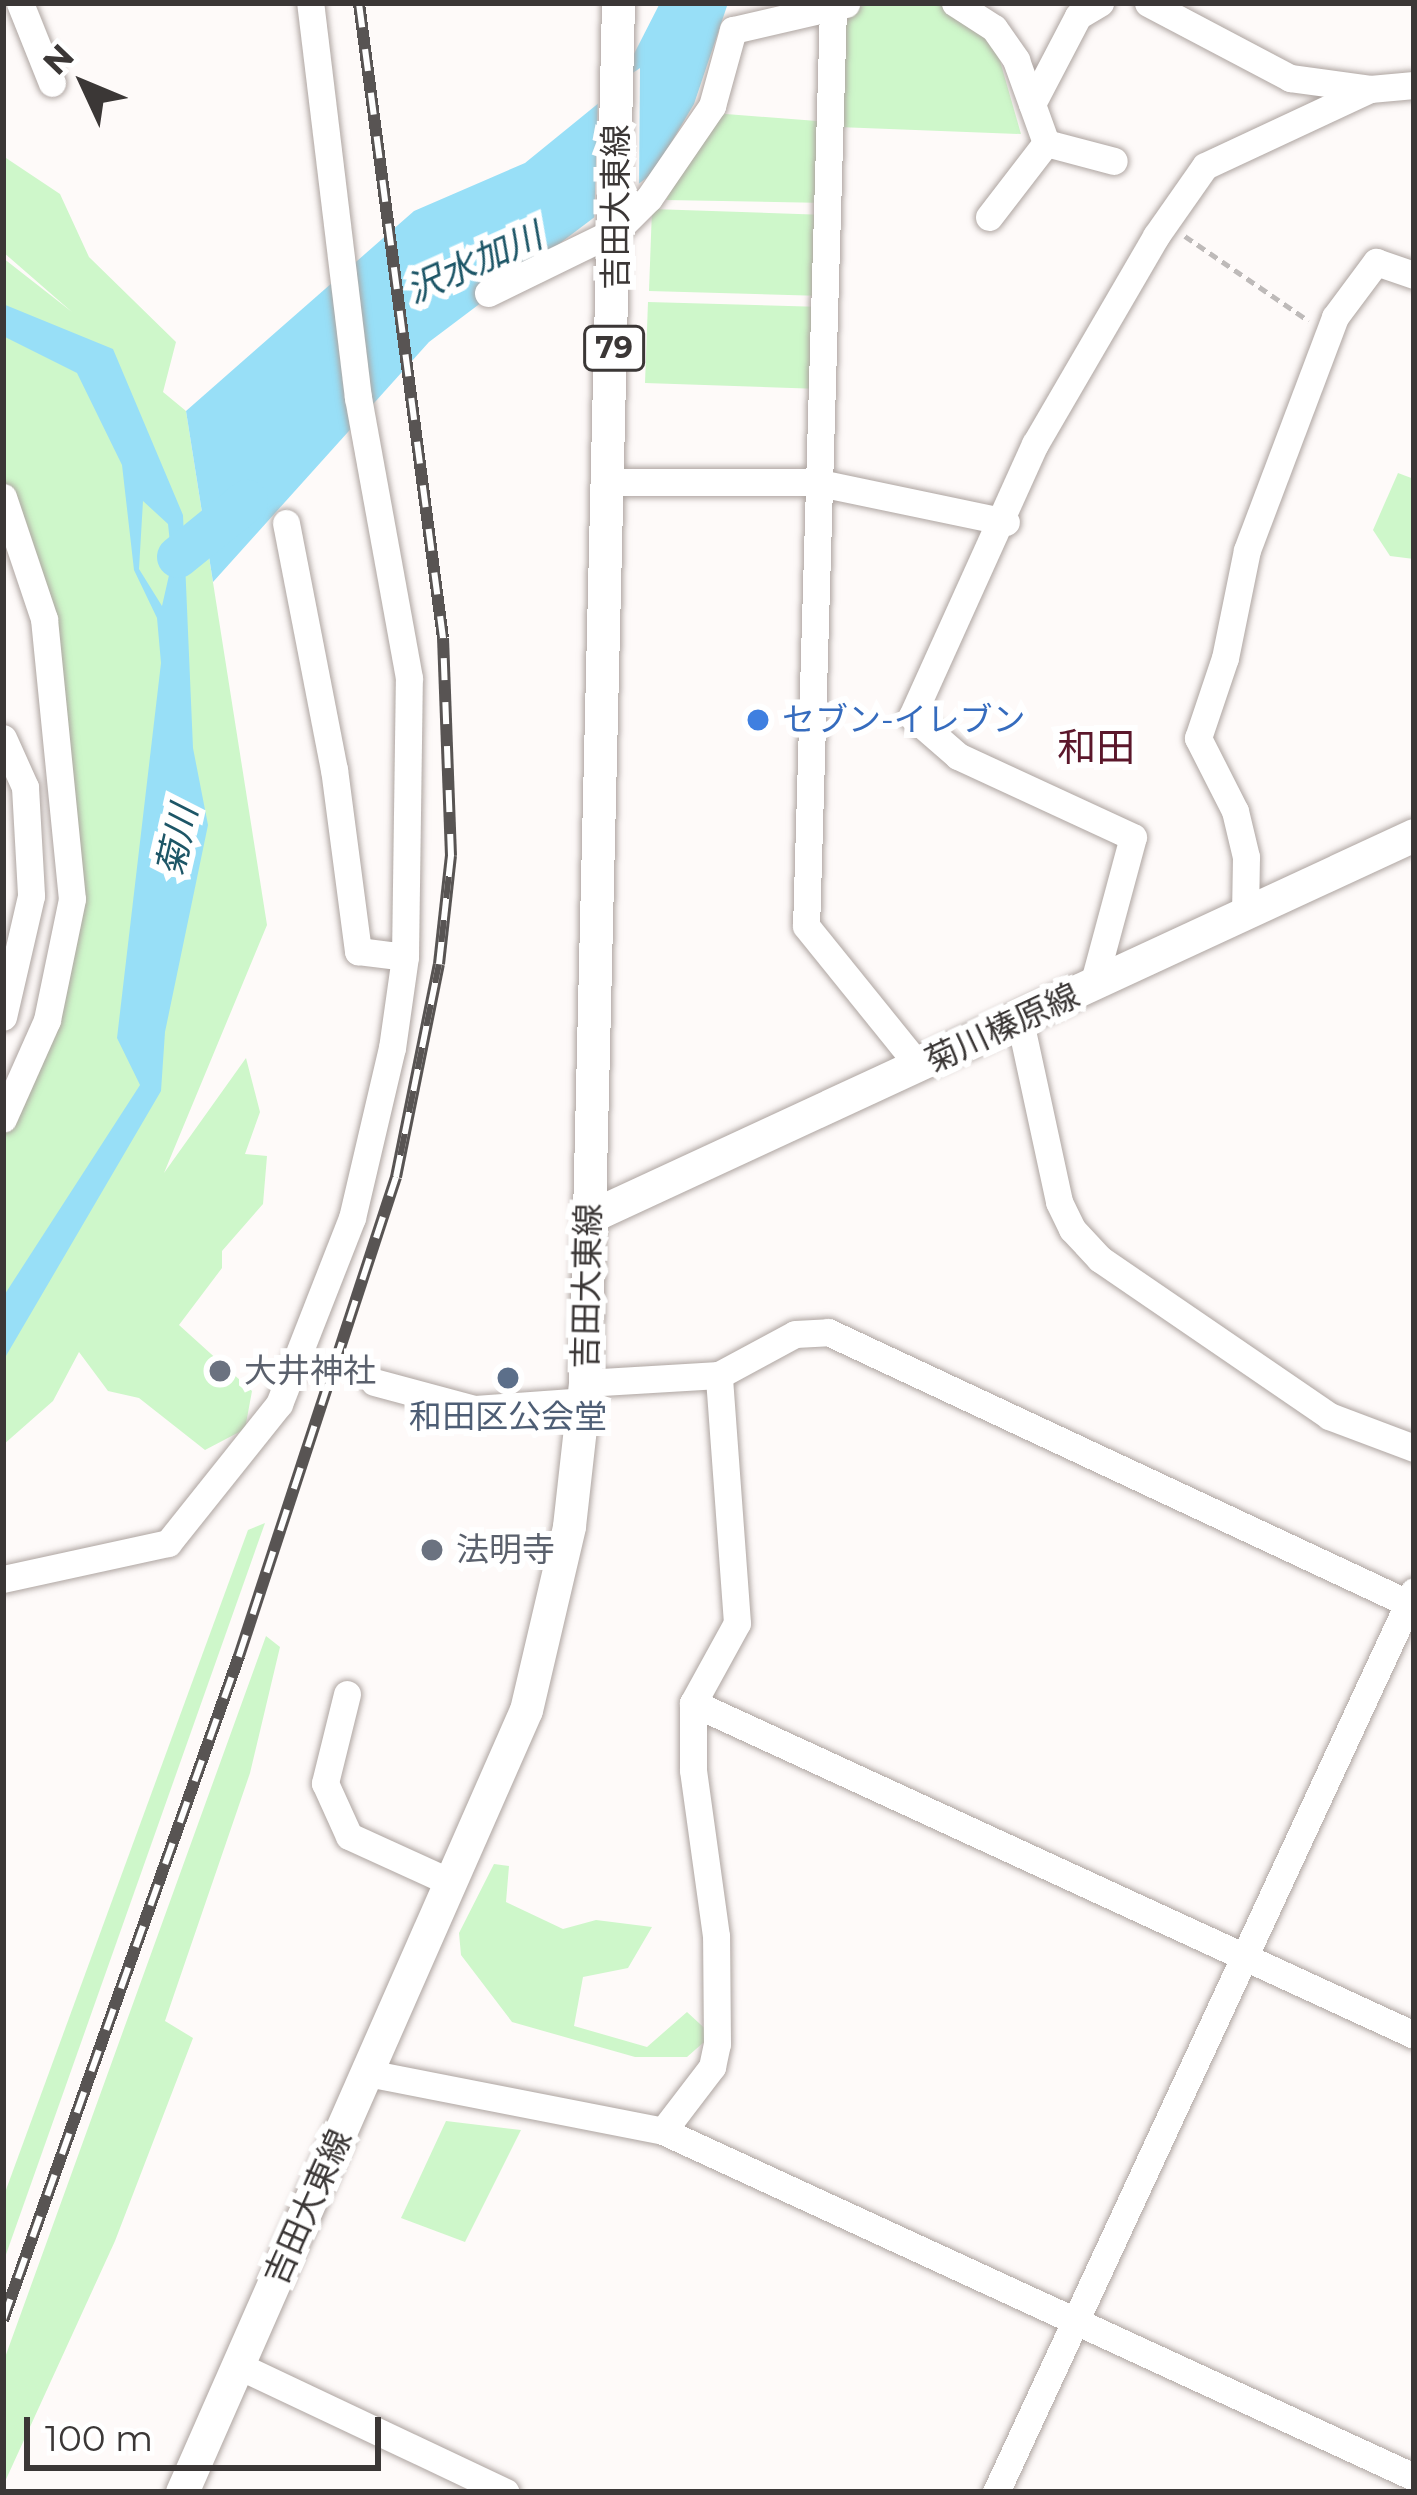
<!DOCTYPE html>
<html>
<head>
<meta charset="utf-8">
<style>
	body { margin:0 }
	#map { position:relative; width:1417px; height:2495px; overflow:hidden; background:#fefaf9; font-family:Montserrat,"Noto Sans JP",sans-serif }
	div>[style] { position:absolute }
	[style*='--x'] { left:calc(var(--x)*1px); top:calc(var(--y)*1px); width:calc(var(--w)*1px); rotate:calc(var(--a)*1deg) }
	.green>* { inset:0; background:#cef7ca }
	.water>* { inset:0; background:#98dff7 }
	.pier>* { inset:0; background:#fefaf9 }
	.river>* { height:42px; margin:-21px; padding:0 21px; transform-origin:21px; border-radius:21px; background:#98dff7 }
	.path>* { height:4.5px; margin-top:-2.25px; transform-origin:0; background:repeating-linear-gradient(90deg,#bebab9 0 9px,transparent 0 15px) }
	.roads { filter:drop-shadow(0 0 3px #aea5a1) drop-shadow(0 0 3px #aea5a1) }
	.minor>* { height:27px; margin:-13.5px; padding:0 13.5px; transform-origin:13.5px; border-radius:13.5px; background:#fff }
	.major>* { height:33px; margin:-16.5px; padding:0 16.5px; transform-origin:16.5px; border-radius:16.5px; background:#fff }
	.rail>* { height:12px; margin-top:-6px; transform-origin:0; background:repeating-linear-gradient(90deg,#fff 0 22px,#585453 0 44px); box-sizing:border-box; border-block:3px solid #585453 }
	.dots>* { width:33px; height:33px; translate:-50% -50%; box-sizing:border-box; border:6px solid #fff; border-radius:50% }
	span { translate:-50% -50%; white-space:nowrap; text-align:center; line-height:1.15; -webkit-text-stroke:12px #fff; paint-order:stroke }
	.shield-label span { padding:3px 9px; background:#fff; border:3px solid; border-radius:9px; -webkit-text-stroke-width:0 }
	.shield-label { font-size:30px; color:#3b3736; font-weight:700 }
	.street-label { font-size:33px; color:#3b3736 }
	.shop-label { font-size:33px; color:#366cbe }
	.left { translate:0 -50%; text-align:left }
	.worship-label { font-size:33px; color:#5b616d }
	.service-label { font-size:33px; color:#4e5e75 }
	.water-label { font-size:36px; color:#1d5667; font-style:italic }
	.quarter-label { font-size:39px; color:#5b172b }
	.frame { position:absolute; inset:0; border:6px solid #3b3736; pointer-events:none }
	.north { position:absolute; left:24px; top:24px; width:120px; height:120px; -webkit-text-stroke:9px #fff; paint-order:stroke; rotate:314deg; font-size:33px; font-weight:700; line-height:48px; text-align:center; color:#3b3736 }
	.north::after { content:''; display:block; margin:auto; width:42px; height:54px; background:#3b3736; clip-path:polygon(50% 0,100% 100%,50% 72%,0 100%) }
	.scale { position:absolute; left:24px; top:2417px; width:357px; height:54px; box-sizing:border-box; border:6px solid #3b3736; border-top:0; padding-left:15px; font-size:36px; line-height:42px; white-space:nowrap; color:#3b3736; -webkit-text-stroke:9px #fff; paint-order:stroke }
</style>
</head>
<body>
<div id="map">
	<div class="green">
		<div style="clip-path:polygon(874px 3px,947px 3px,992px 33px,1021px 134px,838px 127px,838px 13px)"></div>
		<div style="clip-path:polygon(713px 113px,830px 122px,827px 203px,666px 200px)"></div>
		<div style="clip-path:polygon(3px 156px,60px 194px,89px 257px,176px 342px,163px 392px,186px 411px,267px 925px,164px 1173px,246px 1058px,260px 1112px,245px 1154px,267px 1156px,263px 1204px,222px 1251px,222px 1268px,179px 1325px,252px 1391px,245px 1429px,205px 1450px,139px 1398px,108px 1391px,79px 1352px,53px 1401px,3px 1445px,3px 1118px,80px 875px,18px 510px,3px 490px,3px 258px,72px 312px,3px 252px)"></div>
		<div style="clip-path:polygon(652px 209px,827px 215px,824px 296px,649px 291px)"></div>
		<div style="clip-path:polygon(648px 302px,824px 307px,821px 389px,645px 383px)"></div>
		<div style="clip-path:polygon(1398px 473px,1414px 479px,1414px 559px,1390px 556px,1373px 530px)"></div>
		<div style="clip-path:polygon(265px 1523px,3px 2263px,3px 2198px,248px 1530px)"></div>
		<div style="clip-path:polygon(266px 1636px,280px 1647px,250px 1773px,165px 2021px,193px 2038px,115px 2241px,3px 2486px,3px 2363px)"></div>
		<div style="clip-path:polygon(494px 1864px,509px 1866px,506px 1902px,563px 1929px,596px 1920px,652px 1927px,628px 1968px,583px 1977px,574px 2026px,647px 2047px,687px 2012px,712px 2035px,687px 2057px,635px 2057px,512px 2022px,461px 1955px,459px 1933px)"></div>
		<div style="clip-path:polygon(446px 2121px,521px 2130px,465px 2242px,401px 2218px)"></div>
	</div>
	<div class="water">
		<div style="clip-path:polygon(660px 3px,728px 3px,694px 104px,653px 173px,429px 342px,213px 582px,186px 411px,414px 211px,525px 163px,616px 89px)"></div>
		<div style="clip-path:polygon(evenodd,3px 304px,113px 349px,183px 515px,193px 748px,208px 825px,165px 1032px,161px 1091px,3px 1361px,3px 1297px,140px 1085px,117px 1038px,161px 663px,157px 618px,134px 570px,122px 465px,77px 373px,3px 336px,3px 304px,143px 501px,168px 524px,172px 562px,162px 606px,139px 569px,143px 501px)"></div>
	</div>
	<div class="pier">
		<div style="clip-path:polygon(640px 68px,639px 192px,594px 225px,598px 97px)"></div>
	</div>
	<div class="river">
		<div style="--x:178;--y:557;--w:89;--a:-39.1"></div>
	</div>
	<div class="path">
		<div style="--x:1185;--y:236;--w:150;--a:34.4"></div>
		<div style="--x:320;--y:1369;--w:30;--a:12"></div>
	</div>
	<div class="roads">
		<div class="minor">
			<div style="--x:20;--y:3;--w:86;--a:68.2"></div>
			<div style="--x:955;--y:3;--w:46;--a:32.7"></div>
			<div style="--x:994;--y:28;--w:39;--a:55"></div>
			<div style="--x:1016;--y:60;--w:88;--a:70.1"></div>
			<div style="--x:1046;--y:143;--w:70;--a:14.8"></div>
			<div style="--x:1148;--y:3;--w:161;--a:27.8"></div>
			<div style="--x:1290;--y:78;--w:81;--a:7.8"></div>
			<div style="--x:833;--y:8;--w:918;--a:91.68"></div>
			<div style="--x:806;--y:926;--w:180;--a:51.1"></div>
			<div style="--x:1032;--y:104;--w:99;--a:-62.4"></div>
			<div style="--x:1078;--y:16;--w:26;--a:-31"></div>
			<div style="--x:989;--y:217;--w:93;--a:-52.4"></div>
			<div style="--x:488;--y:293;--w:144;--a:-26"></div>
			<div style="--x:617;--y:230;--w:45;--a:-45"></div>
			<div style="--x:649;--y:198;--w:112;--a:-55.6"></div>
			<div style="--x:712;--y:106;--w:79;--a:-74.6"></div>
			<div style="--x:733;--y:30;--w:116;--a:-13"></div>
			<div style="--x:611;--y:482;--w:204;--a:0"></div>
			<div style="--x:815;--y:482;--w:195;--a:11.8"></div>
			<div style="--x:3;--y:497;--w:129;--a:71.4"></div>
			<div style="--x:44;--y:619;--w:281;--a:84.3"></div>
			<div style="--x:72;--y:899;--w:124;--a:101.7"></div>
			<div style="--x:47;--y:1020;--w:108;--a:114"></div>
			<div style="--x:286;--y:523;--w:251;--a:79"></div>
			<div style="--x:334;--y:769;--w:184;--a:82.5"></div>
			<div style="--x:358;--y:951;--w:47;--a:7.3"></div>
			<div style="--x:3;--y:738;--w:54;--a:65.8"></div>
			<div style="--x:25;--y:787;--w:109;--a:86.8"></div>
			<div style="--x:31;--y:896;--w:124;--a:103"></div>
			<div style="--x:1245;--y:914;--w:57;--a:-89"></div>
			<div style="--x:1246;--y:857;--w:47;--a:-103.4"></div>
			<div style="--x:1235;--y:811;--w:82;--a:-116.9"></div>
			<div style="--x:1198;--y:738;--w:84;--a:-71.4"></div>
			<div style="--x:1225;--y:658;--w:110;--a:-78.5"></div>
			<div style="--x:1247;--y:550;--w:249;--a:-69.3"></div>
			<div style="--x:1335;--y:317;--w:69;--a:-53.3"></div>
			<div style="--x:1376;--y:262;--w:40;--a:18.9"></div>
			<div style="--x:1093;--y:985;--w:153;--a:-74.9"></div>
			<div style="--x:1133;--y:837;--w:193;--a:-155.2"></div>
			<div style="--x:958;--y:756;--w:61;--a:-139"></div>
			<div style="--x:912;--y:716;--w:299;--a:-65.7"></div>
			<div style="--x:1035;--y:444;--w:241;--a:-59.8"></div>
			<div style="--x:1156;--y:236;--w:85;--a:-55"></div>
			<div style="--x:1205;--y:166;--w:182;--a:-25"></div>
			<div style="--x:1370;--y:89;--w:44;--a:-5.2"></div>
			<div style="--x:1020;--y:1021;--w:185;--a:77.8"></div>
			<div style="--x:1059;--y:1202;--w:30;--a:64"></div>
			<div style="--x:1072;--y:1229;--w:41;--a:47"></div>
			<div style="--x:1100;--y:1259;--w:278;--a:34.4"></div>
			<div style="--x:1329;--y:1416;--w:91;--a:20.6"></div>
			<div style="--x:374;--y:1382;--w:105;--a:15"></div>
			<div style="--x:475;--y:1409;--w:108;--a:-4.2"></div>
			<div style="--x:585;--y:1383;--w:134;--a:-3.4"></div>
			<div style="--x:719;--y:1375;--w:86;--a:-28.3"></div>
			<div style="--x:795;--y:1334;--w:33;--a:-3"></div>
			<div style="--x:828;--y:1332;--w:647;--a:25.06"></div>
			<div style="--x:3;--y:1579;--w:169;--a:-12.3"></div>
			<div style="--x:168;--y:1543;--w:178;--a:-51.4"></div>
			<div style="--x:279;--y:1404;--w:200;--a:-68.6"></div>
			<div style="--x:352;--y:1218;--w:175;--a:-76.8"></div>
			<div style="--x:392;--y:1048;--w:92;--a:-81.9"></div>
			<div style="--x:405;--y:957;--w:279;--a:-89.2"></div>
			<div style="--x:409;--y:678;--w:285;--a:-100.3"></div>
			<div style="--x:358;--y:398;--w:398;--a:-96.9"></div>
			<div style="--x:347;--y:1694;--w:92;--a:103.9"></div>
			<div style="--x:325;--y:1783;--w:58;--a:65.6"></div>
			<div style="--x:349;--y:1836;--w:111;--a:24.5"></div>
			<div style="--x:693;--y:1703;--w:794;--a:24.72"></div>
			<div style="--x:368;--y:2073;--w:301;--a:11.1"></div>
			<div style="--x:663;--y:2131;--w:827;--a:24.74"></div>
			<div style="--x:663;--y:2131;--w:81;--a:-52.6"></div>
			<div style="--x:712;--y:2067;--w:24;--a:-78"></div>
			<div style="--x:717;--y:2044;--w:108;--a:-90.5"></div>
			<div style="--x:716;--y:1936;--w:168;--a:-97.9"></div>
			<div style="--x:693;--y:1770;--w:67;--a:-90"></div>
			<div style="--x:693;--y:1703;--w:91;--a:-61.2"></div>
			<div style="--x:737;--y:1623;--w:249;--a:-94.2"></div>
			<div style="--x:237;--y:2365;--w:297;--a:25.3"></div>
			<div style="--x:996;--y:2492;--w:993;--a:-65.11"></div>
		</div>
		<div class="major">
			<div style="--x:589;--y:1217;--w:909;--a:-24.85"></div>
			<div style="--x:182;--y:2492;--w:854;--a:-66.26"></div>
			<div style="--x:526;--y:1710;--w:189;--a:-76.8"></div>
			<div style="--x:569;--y:1526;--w:144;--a:-83.6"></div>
			<div style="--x:585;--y:1383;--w:1380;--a:-88.63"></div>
		</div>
	</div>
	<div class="rail">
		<div style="--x:3;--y:2320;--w:705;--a:-70.43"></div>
		<div style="--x:239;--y:1656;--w:504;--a:-71.85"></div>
		<div style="--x:396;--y:1177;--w:217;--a:-78.6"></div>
		<div style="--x:439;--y:964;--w:109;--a:-83.7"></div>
		<div style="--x:451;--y:856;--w:218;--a:-92.1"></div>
		<div style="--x:443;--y:638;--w:641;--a:-97.54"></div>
	</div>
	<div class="dots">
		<div style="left:758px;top:720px;background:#3f7fe0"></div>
		<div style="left:220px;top:1371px;background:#6b7280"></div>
		<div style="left:508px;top:1378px;background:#5c6f8a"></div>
		<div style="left:432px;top:1550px;background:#6b7280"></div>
	</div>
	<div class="shield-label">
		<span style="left:614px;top:348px">79</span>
	</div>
	<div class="street-label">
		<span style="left:616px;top:207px;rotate:-90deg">吉田大東線</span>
		<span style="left:1002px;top:1028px;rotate:-25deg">菊川榛原線</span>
		<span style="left:587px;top:1286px;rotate:-89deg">吉田大東線</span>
		<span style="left:308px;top:2207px;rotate:-66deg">吉田大東線</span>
	</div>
	<div class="shop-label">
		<span class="left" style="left:782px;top:720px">セブン-イレブン</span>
	</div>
	<div class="worship-label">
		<span class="left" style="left:244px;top:1371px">大井神社</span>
		<span class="left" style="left:456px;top:1550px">法明寺</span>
	</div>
	<div class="service-label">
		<span style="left:508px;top:1417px">和田区公会堂</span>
	</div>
	<div class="water-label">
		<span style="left:474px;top:263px;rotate:-24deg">沢水加川</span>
		<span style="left:177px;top:841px;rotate:-77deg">菊川</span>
	</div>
	<div class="quarter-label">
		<span style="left:1096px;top:747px">和田</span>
	</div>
	<div class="frame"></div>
	<div class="north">N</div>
	<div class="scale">100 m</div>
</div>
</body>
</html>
